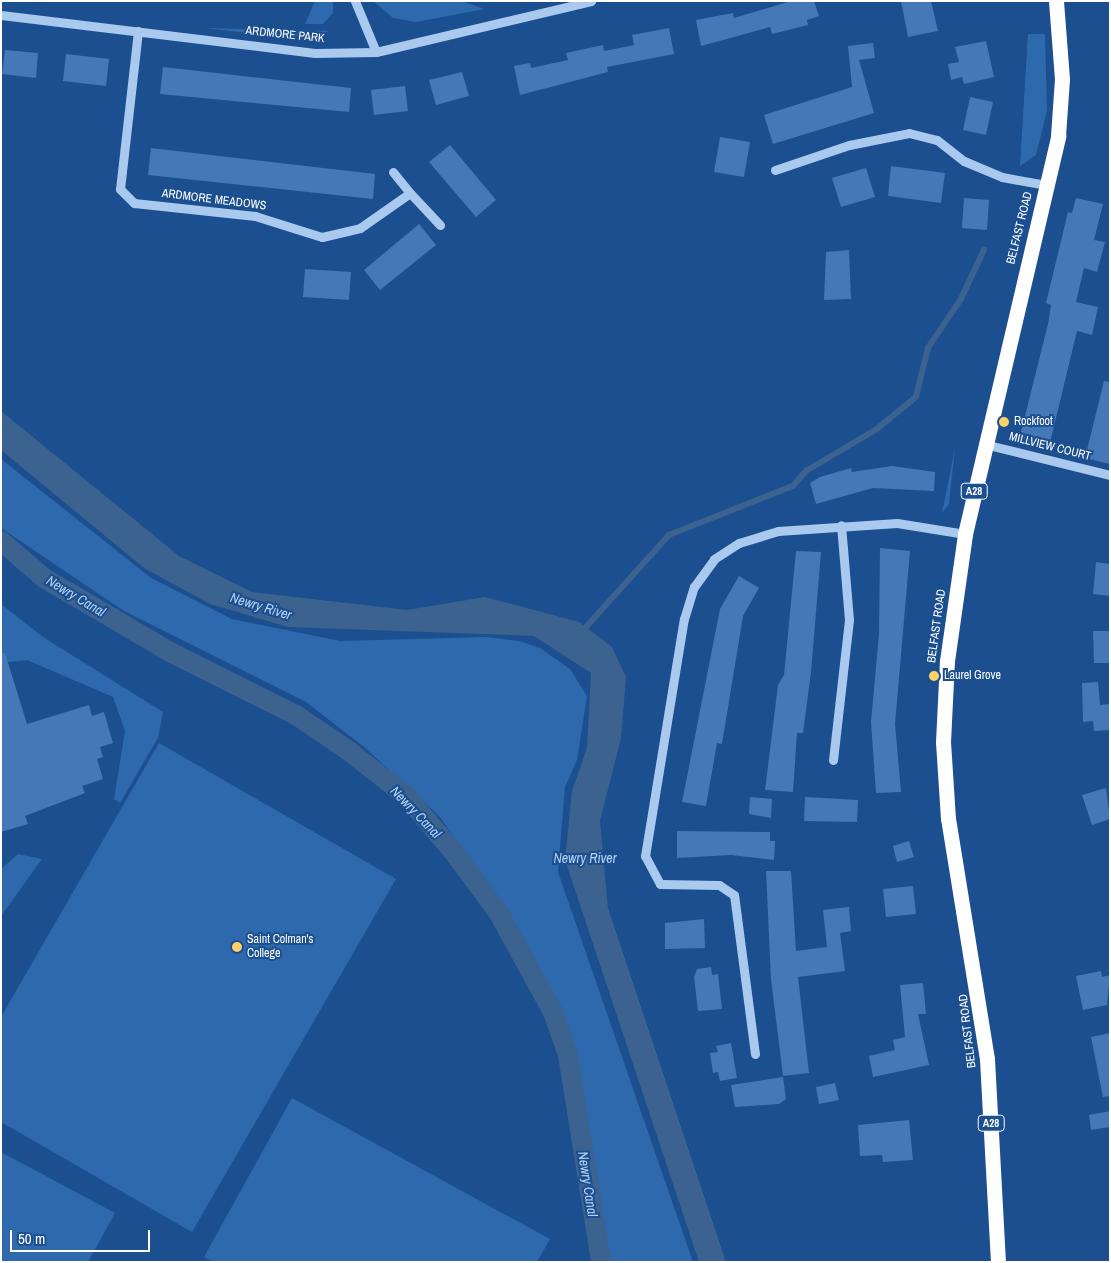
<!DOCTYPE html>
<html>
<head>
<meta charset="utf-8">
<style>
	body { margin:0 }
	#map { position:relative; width:1111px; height:1263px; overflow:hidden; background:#1b4f8f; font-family:"Archivo Narrow",sans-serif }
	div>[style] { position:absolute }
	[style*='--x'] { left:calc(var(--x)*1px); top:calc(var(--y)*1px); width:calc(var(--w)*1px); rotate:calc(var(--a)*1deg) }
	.green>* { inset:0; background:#2e69ad }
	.water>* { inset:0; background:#3c6290 }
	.stream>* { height:5.5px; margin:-2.75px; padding:0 2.75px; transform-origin:2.75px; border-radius:2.75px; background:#3c6290 }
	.canal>* { height:20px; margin:-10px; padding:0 10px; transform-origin:10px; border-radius:10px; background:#3c6290 }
	.building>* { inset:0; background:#4478b7 }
	.minor>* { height:9px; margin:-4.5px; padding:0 4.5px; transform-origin:4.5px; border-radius:4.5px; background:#a9c9ee }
	.highway>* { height:15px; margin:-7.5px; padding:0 7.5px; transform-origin:7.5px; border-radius:7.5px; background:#fff }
	.dots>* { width:14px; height:14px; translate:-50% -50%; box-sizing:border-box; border:2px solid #1b4f8f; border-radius:50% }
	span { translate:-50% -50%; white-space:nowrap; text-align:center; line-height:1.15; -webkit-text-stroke:4px #1b4f8f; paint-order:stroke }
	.shield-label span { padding:1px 4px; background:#1b4f8f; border:1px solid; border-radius:4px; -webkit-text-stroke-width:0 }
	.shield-label { font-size:11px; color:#fff; font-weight:700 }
	.street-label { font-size:12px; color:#fff }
	.poi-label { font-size:12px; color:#fff }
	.left { translate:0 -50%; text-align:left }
	.water-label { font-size:14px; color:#b5d3f5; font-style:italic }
	.frame { position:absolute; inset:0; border:2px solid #fff; pointer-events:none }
	.scale { position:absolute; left:10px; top:1230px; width:140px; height:22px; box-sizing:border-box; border:2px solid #fff; border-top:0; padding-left:6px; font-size:15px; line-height:18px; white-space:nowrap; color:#fff; -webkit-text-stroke:4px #1b4f8f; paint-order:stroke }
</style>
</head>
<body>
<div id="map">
	<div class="green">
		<div style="clip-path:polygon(315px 1px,333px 1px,333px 13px,323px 24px,305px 24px)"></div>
		<div style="clip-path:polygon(373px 1px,461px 1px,485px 9px,416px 22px,393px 18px)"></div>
		<div style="clip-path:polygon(205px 28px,329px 31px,307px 40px)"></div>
		<div style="clip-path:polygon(1028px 34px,1045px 34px,1047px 111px,1036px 155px,1020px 166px)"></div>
		<div style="clip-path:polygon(955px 448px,949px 504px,942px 513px)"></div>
		<div style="clip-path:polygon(1px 459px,151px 578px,232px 619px,340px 641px,487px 637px,519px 641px,540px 648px,570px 669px,587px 696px,577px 760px,565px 787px,558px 872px,693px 1262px,606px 1262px,571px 1048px,519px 933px,440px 817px,364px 747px,306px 702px,124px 611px,1px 528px)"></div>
		<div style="clip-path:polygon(1px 604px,43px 637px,163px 712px,158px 738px,120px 803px,114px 799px,125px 731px,113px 697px,27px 660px,1px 663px)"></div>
		<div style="clip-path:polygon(159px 743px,396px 879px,192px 1232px,1px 1122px,1px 1017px)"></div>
		<div style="clip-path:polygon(18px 854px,42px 859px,1px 916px,1px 869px)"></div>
		<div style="clip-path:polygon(292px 1098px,550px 1239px,537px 1262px,213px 1262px,204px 1257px)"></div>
		<div style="clip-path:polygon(1px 1152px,115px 1213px,88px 1262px,1px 1262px)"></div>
	</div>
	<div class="water">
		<div style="clip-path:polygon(1px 411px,179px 556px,252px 592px,407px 610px,485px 597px,579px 622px,612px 647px,626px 677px,621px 738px,600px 821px,608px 908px,726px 1262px,699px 1262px,565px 860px,572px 791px,587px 748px,591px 673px,534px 636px,288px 627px,210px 604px,144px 568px,1px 450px)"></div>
	</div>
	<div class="stream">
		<div style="--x:586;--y:627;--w:124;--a:-47.9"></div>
		<div style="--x:669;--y:535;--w:133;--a:-21.6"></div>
		<div style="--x:793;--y:486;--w:20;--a:-49"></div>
		<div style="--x:806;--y:471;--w:82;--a:-30.6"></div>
		<div style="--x:877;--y:429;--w:50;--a:-39.4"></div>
		<div style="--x:916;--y:397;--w:50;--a:-76.2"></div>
		<div style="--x:928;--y:348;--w:59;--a:-56"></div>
		<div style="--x:961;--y:299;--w:54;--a:-64.9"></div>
	</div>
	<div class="canal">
		<div style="--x:1;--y:541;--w:57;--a:40.7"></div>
		<div style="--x:44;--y:578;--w:146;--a:30.4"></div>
		<div style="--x:170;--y:652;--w:141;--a:26.6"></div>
		<div style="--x:296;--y:715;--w:64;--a:34.2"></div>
		<div style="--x:349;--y:751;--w:73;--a:38.3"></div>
		<div style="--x:406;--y:796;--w:71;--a:49.6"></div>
		<div style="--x:452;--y:850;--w:77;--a:53.4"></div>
		<div style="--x:498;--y:912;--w:114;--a:61.2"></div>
		<div style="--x:553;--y:1012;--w:46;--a:70.8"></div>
		<div style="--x:568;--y:1055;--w:210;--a:80.9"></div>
	</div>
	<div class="building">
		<div style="clip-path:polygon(791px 1px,814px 1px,819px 16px,807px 20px,808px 25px,772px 34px,770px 27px,701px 46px,696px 20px,733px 13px,734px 18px)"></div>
		<div style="clip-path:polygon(901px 1px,931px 1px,938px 31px,908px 37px)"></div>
		<div style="clip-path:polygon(669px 28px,674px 54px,607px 67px,608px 72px,520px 95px,514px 66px,530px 63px,531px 68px,568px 60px,566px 53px,603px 45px,604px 51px,634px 45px,632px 35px)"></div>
		<div style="clip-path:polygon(986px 41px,994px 77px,964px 84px,962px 77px,951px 80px,948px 64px,959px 62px,955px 47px)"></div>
		<div style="clip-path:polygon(873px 43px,875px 58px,859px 60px,874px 113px,773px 144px,764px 115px,852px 87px,848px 46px)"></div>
		<div style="clip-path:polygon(5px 50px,38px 53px,36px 78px,2px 74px)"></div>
		<div style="clip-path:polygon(66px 54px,109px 59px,106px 86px,63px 81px)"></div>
		<div style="clip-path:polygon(163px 67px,351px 88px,349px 112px,160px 94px)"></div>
		<div style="clip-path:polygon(462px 72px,469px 96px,436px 105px,429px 80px)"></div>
		<div style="clip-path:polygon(405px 86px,408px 111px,374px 115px,371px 90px)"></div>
		<div style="clip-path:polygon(970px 97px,993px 102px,986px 135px,963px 130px)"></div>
		<div style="clip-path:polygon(720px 137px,750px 142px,744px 177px,714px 172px)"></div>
		<div style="clip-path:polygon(450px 145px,496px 200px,476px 217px,429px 162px)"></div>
		<div style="clip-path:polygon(151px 148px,375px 174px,373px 199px,148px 175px)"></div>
		<div style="clip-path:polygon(891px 166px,945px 173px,941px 203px,888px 196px)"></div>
		<div style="clip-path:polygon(866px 168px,875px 197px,841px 207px,832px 178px)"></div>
		<div style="clip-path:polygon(964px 198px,989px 200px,987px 230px,962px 228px)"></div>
		<div style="clip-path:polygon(1076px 198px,1103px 204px,1094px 240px,1105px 242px,1097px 272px,1084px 268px,1076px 302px,1098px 307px,1092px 335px,1077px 331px,1048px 451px,1018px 444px,1048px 324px,1051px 305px,1046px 303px,1068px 212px,1072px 213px)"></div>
		<div style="clip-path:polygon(419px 224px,436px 245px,380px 290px,364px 270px)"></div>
		<div style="clip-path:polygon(849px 250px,851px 299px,824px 300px,826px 252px)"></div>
		<div style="clip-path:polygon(305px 269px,351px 272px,349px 300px,303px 297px)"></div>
		<div style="clip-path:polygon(1104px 381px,1110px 382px,1110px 464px,1085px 458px)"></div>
		<div style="clip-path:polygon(892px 466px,935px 472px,934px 491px,873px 488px,816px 504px,810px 483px,820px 477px,851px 468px,852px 472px)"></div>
		<div style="clip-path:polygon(880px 548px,910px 551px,895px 724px,901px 792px,876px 793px,871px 722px,879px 634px)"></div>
		<div style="clip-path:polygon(796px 551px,821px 552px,811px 672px,803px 733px,797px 733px,793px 792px,765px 790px,778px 685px,784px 675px)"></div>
		<div style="clip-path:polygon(1096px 562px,1110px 564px,1110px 596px,1093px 594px)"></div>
		<div style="clip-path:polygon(739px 576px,759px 588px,743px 616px,722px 744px,717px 743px,706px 806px,682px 802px,720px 609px)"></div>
		<div style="clip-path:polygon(1093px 631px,1110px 631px,1110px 663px,1094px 663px)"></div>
		<div style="clip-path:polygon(1px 653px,5px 653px,27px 724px,89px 705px,92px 716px,104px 712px,113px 743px,100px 747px,103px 757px,97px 759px,103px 779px,82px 786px,85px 793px,25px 816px,28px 824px,1px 832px)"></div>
		<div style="clip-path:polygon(1098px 682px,1100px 705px,1110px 704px,1110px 730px,1094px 731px,1093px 721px,1083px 722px,1082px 683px)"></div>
		<div style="clip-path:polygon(1106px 788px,1110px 819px,1092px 825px,1082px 795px)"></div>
		<div style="clip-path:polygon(750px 797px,772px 799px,771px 818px,749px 814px)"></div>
		<div style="clip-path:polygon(805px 797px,858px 800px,857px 822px,804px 821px)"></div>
		<div style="clip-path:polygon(677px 831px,770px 832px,770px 841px,775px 841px,774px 860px,731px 855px,677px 858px)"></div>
		<div style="clip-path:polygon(909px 841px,914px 857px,897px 862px,893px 846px)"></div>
		<div style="clip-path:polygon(766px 871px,791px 871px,796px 951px,827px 947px,823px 910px,849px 907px,851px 931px,840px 933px,845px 971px,798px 977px,809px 1073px,783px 1076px,771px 979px)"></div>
		<div style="clip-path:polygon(913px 886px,916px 914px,886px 917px,883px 889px)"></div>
		<div style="clip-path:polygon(704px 919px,705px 948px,665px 949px,665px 923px)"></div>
		<div style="clip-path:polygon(711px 967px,712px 975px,718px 974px,722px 1009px,698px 1011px,694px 977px,697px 969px)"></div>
		<div style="clip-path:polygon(1101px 971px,1102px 977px,1110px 975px,1107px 1005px,1083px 1010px,1076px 976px)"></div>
		<div style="clip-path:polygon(923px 983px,926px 1014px,918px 1014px,929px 1065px,873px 1077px,869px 1056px,895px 1050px,893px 1040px,905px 1037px,900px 985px)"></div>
		<div style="clip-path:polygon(1110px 1033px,1110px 1096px,1103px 1097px,1091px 1037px)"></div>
		<div style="clip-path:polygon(731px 1043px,737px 1078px,720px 1081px,718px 1072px,713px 1073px,710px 1053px,718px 1052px,716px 1046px)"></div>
		<div style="clip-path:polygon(783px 1077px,786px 1099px,779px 1104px,735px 1107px,731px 1085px)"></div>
		<div style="clip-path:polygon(835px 1083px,839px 1100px,819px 1104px,816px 1087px)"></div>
		<div style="clip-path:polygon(1110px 1111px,1110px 1127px,1091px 1130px,1089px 1115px)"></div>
		<div style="clip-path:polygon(909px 1120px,913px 1160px,883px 1162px,882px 1155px,860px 1156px,858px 1125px)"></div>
	</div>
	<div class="minor">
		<div style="--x:355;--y:1;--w:55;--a:67.6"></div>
		<div style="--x:1;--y:15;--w:316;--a:6.9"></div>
		<div style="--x:315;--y:53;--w:61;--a:-0.9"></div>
		<div style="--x:376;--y:52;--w:221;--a:-13.3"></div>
		<div style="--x:138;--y:31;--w:159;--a:96.5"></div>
		<div style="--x:120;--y:189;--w:20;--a:45"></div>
		<div style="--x:134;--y:203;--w:122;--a:6.1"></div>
		<div style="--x:255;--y:216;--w:70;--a:17.4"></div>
		<div style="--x:322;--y:237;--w:39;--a:-13"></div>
		<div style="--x:360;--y:228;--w:61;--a:-35"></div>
		<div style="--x:410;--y:193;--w:44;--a:46.8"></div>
		<div style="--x:775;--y:170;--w:78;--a:-18.7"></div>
		<div style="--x:849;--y:145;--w:61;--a:-11.3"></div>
		<div style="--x:909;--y:133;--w:29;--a:14"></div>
		<div style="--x:937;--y:140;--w:34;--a:38"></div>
		<div style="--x:964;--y:161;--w:41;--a:22.8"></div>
		<div style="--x:1002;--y:177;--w:45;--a:10.3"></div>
		<div style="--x:393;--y:172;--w:27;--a:51"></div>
		<div style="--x:984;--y:444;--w:130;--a:13.8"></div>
		<div style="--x:833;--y:760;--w:141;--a:-83.5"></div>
		<div style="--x:849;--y:620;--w:95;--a:-94.8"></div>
		<div style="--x:755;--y:1054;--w:160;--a:-97.5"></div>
		<div style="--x:734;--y:895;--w:18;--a:-146"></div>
		<div style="--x:719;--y:885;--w:59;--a:-179"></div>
		<div style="--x:660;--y:884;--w:32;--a:-118"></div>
		<div style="--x:645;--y:856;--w:240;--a:-80.7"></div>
		<div style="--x:684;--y:619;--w:34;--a:-73"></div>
		<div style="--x:694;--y:587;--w:34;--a:-54"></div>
		<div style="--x:714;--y:559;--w:30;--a:-33"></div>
		<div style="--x:739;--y:543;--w:41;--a:-17.1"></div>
		<div style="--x:778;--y:531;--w:119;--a:-3.8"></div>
		<div style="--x:897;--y:523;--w:69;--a:9.2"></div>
	</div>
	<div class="highway">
		<div style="--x:998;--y:1262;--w:203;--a:-93.1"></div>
		<div style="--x:987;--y:1059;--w:243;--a:-99.2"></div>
		<div style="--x:948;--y:819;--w:77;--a:-93.7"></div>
		<div style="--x:943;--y:742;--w:81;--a:-87.2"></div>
		<div style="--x:947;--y:661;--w:128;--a:-81.9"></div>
		<div style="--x:965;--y:534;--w:409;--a:-76.8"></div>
		<div style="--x:1058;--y:136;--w:57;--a:-86"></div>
		<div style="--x:1062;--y:79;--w:78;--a:-94.4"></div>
	</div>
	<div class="dots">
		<div style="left:1004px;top:422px;background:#ffd166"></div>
		<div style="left:934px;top:676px;background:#ffd166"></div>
		<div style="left:237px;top:947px;background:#ffd166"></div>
	</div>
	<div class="shield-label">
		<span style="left:974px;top:491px">A28</span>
		<span style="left:991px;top:1123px">A28</span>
	</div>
	<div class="street-label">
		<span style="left:285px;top:35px;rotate:6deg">ARDMORE PARK</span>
		<span style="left:214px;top:200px;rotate:7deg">ARDMORE MEADOWS</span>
		<span style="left:1020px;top:228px;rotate:-76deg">BELFAST ROAD</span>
		<span style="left:1050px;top:447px;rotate:14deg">MILLVIEW COURT</span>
		<span style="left:937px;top:626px;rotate:-82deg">BELFAST ROAD</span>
		<span style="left:968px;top:1031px;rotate:-97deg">BELFAST ROAD</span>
	</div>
	<div class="poi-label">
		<span class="left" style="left:1014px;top:422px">Rockfoot</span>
		<span class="left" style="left:944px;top:676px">Laurel Grove</span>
		<span class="left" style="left:247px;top:947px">Saint Colman's<br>College</span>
	</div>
	<div class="water-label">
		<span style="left:76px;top:596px;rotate:31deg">Newry Canal</span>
		<span style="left:261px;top:606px;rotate:17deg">Newry River</span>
		<span style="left:416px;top:812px;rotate:46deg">Newry Canal</span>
		<span style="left:585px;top:858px">Newry River</span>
		<span style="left:588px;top:1184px;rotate:81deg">Newry Canal</span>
	</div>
	<div class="frame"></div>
	<div class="scale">50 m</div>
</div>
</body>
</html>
